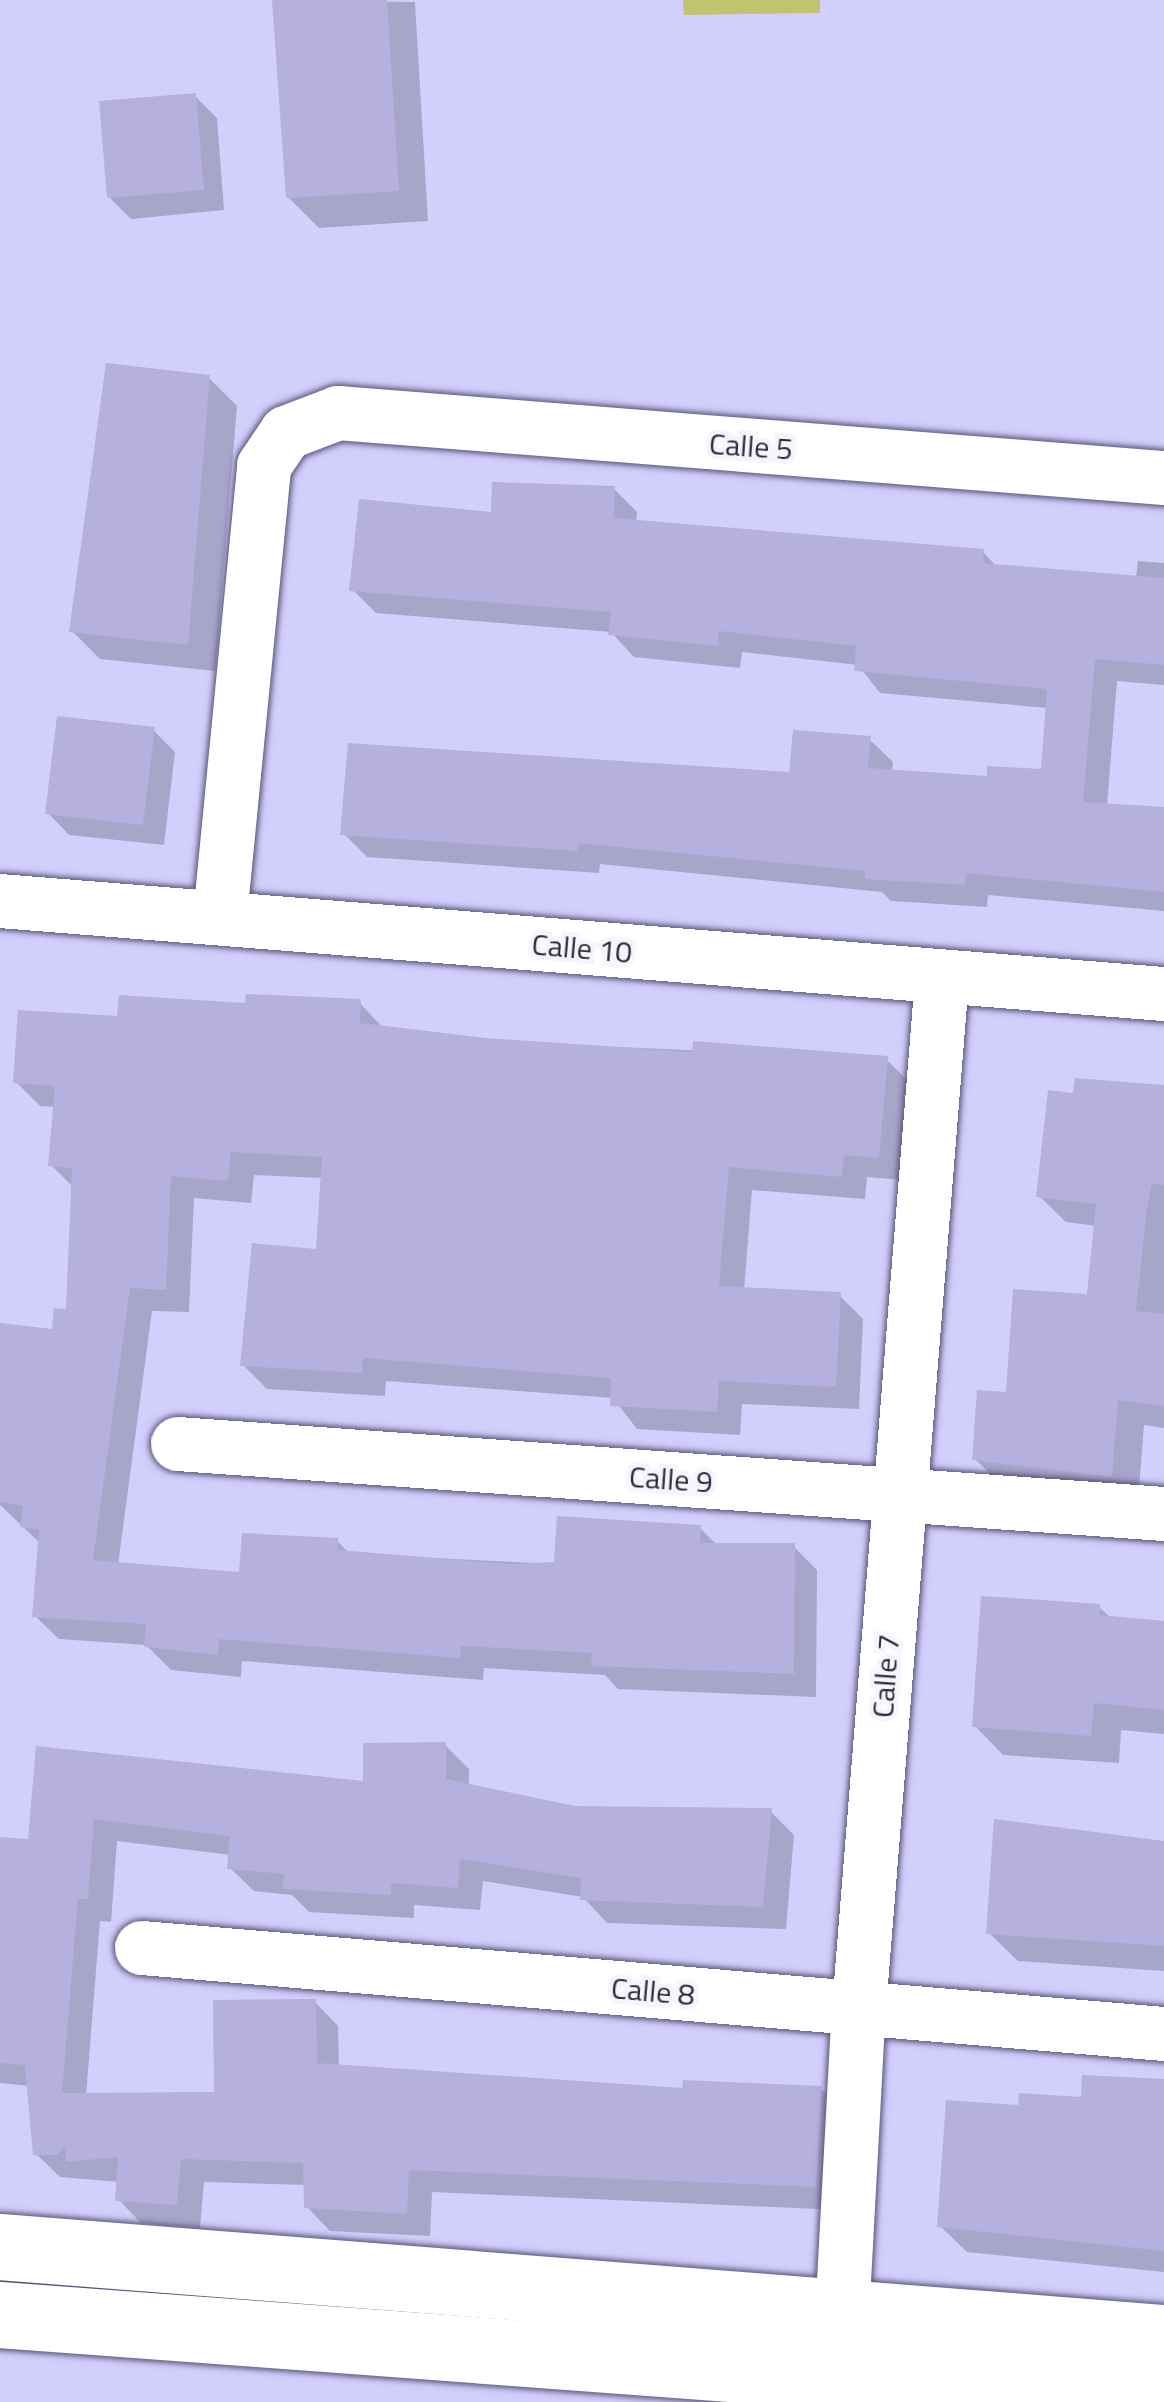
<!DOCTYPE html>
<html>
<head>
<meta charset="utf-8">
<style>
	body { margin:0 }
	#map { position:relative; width:1164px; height:2402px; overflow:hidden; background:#d3cffd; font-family:"Titillium Web",sans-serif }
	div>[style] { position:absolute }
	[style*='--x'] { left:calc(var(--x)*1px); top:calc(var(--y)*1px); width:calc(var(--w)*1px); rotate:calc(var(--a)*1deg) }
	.green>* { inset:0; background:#c2c36f }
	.shadow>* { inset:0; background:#0003 }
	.building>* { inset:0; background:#b5b0dd }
	.roads { filter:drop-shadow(0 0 3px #58537a) drop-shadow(0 0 3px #58537a) }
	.minor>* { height:54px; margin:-27px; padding:0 27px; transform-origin:27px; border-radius:27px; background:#fff }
	.tertiary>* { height:66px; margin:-33px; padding:0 33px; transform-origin:33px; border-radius:33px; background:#fff }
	span { translate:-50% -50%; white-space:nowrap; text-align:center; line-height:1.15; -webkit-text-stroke:10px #f6f5fe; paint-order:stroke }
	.street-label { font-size:30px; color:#2b293a }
</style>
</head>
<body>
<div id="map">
	<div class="green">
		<div style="clip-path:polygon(683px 0,820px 0,820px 13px,684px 15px)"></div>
	</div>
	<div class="shadow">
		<div style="clip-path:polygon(275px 0,415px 2px,428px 221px,319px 228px,288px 197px)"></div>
		<div style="clip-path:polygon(195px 96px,217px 118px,224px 210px,131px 219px,109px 197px)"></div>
		<div style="clip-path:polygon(209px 378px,237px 406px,215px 671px,100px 659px,72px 631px)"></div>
		<div style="clip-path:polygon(614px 489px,637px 512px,636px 523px,983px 552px,998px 568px,1136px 578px,1138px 561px,1164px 563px,1164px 685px,1117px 681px,1107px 806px,1164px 810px,1164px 911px,988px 895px,987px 907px,891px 901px,882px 892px,600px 864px,599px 873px,367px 857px,344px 834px,792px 775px,869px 739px,893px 762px,892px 772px,989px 779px,1043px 772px,1048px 708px,880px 693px,858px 665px,742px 652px,740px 668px,634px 657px,611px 632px,376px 613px,353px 590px,494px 515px)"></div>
		<div style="clip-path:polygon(153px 730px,175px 752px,164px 845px,69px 835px,48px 813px)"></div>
		<div style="clip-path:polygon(359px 1002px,383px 1028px,486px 1041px,886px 1059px,910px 1083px,902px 1180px,867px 1177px,865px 1199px,752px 1190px,744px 1290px,839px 1295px,863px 1319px,859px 1409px,742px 1404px,740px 1435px,637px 1429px,613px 1398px,386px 1381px,385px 1396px,267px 1389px,243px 1365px,318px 1253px,323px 1178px,254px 1175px,251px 1203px,194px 1198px,189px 1312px,152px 1311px,118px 1565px,242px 1576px,337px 1541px,350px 1554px,557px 1564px,700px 1528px,718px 1546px,793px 1546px,817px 1570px,816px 1697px,618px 1689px,605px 1675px,484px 1668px,483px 1680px,242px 1661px,241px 1677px,171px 1670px,146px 1645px,59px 1639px,35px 1616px,41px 1544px,0 1505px,0 1326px,55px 1333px,69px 1312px,74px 1188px,51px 1165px,56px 1107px,40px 1106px,16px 1082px,120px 1019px)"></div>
		<div style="clip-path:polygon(1164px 1090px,1164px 1428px,1144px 1425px,1138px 1501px,1002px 1485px,975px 1459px,1008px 1395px,1089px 1297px,1097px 1226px,1066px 1222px,1039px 1196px,1076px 1096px)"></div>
		<div style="clip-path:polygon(1099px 1607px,1112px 1619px,1164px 1624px,1164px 1734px,1121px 1730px,1119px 1763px,1003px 1755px,975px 1726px)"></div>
		<div style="clip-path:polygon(445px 1745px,469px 1769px,469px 1786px,574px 1809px,770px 1811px,794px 1835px,786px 1929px,607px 1923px,583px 1897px,483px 1881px,480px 1910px,414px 1905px,414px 1918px,309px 1912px,292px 1895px,254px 1891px,230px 1868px,231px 1855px,117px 1841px,111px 1922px,100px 1921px,86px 2096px,217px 2095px,315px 2002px,338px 2026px,339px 2067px,685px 2092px,821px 2089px,845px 2113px,839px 2210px,432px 2192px,430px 2236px,330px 2231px,307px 2207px,306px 2185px,204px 2182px,200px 2228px,141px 2223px,118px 2199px,119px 2182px,60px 2177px,36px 2154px,30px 2086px,0 2083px,0 1840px,31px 1842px,39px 1749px,366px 1784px)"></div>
		<div style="clip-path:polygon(1164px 1843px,1164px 1971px,1018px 1961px,989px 1933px)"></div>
		<div style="clip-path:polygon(1164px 2082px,1164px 2272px,967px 2252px,940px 2226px,1021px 2108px)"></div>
	</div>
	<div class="building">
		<div style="clip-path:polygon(272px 0,387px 0,399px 191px,286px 198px)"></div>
		<div style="clip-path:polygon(196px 93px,204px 190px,107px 198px,99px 101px)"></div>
		<div style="clip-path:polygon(106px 363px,210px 375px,188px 645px,69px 632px)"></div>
		<div style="clip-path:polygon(492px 482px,615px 486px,614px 518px,984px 549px,983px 563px,1164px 578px,1164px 665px,1095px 659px,1083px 802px,1164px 807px,1164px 892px,966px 873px,965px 885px,865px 879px,865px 871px,578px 843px,577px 851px,340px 835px,348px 743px,789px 772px,793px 730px,871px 736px,868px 768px,987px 776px,987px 766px,1041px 769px,1047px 689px,854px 671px,856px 646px,719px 631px,718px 646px,608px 635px,611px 612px,349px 591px,359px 499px,491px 512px)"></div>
		<div style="clip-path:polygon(57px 716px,155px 727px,143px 825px,45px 814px)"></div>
		<div style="clip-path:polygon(246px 994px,361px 999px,360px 1023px,486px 1038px,692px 1052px,693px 1041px,888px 1056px,879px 1158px,844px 1155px,842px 1177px,729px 1167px,719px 1286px,841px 1292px,836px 1387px,719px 1381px,717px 1412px,610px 1406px,611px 1378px,363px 1358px,362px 1373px,240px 1366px,252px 1243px,316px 1249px,322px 1157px,231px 1152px,228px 1181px,171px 1176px,166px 1290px,130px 1288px,93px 1560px,239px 1572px,242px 1533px,338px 1538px,338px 1550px,511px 1564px,554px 1562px,557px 1516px,701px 1525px,700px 1543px,795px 1543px,794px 1674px,591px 1666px,592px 1653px,461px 1646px,460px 1658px,219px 1639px,218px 1655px,144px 1647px,146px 1624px,32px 1617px,39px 1530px,20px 1527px,23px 1506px,0 1502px,0 1323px,52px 1329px,54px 1308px,66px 1309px,72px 1168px,48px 1166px,55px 1086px,13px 1083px,18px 1010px,117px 1016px,119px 995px,245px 1003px)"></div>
		<div style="clip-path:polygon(1075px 1078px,1164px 1085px,1164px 1185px,1152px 1184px,1147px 1208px,1136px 1311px,1164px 1314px,1164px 1406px,1118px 1400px,1112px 1477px,972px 1460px,977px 1390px,1006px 1392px,1013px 1289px,1087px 1294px,1096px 1204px,1036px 1197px,1048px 1090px,1073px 1093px)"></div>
		<div style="clip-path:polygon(981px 1596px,1100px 1604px,1100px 1615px,1164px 1621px,1164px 1710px,1094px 1703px,1091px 1736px,972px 1727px)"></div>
		<div style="clip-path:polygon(446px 1742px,446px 1779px,575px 1806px,772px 1808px,763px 1907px,580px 1900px,581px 1878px,460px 1859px,458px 1888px,391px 1883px,391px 1895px,282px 1889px,284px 1874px,227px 1869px,230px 1836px,94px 1819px,88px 1899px,78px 1899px,62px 2093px,214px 2092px,213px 2000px,316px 1999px,317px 2063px,682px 2088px,683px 2080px,822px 2086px,816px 2187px,409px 2170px,407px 2214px,304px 2208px,303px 2163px,181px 2159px,177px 2205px,115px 2201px,118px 2157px,66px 2162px,65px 2146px,57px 2155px,33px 2155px,25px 2065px,0 2063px,0 1837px,28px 1839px,36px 1746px,363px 1781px,363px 1743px)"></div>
		<div style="clip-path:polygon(994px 1819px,1164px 1841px,1164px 1946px,986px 1934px)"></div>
		<div style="clip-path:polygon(1082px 2075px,1164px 2079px,1164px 2251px,937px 2227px,946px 2100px,1018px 2105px,1019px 2093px,1081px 2097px)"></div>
	</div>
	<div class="roads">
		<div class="minor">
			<div style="--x:0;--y:901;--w:1168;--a:4.57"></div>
			<div style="--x:220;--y:917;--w:453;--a:-84.4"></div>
			<div style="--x:264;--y:466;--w:40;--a:-56"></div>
			<div style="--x:286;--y:433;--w:56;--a:-21"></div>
			<div style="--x:338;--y:413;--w:829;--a:4.5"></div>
			<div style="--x:178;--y:1444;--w:988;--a:4.06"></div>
			<div style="--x:142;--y:1948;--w:1026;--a:4.81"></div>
			<div style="--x:840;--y:2355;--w:348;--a:-86.9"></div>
			<div style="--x:859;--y:2008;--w:1033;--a:-85.39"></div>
		</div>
		<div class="tertiary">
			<div style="--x:0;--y:2247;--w:1168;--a:4.47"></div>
			<div style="--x:0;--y:2315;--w:1167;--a:4.23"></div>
		</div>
	</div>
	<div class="street-label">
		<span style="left:751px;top:446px;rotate:4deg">Calle 5</span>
		<span style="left:582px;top:948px;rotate:5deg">Calle 10</span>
		<span style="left:671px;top:1479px;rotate:4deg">Calle 9</span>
		<span style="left:885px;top:1676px;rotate:-86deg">Calle 7</span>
		<span style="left:653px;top:1991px;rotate:5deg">Calle 8</span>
	</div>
</div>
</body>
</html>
